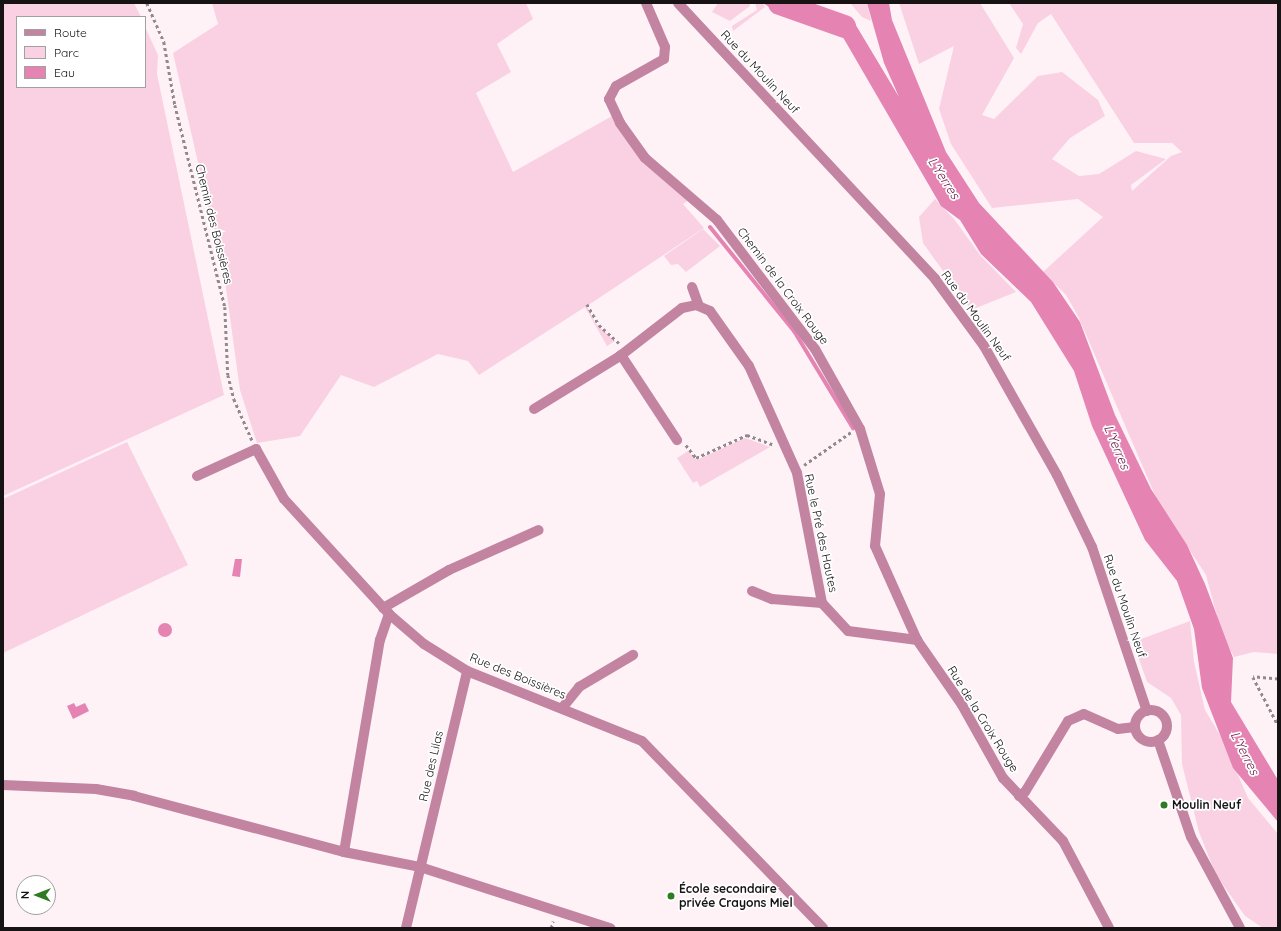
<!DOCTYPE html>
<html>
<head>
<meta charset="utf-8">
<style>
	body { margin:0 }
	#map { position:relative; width:1281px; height:931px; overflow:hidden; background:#fef2f7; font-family:Quicksand,sans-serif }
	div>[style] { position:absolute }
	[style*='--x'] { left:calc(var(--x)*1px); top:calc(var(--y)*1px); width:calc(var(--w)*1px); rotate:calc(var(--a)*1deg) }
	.green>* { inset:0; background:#fad1e2 }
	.water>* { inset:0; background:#e584b2 }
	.round { border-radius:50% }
	.stream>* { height:4px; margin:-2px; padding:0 2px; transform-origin:2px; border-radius:2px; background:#e584b2 }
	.river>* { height:23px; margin:-11.5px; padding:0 11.5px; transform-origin:11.5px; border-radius:11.5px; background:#e584b2 }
	.path>* { height:2.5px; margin-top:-1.25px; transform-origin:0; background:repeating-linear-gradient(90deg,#92898d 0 3px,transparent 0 6px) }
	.minor>* { height:10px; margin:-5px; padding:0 5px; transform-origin:5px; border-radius:5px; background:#c384a1 }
	.minor>.ring { margin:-5px; padding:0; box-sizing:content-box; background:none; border:10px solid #c384a1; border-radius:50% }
	.dots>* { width:11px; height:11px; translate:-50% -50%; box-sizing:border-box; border:2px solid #fff; border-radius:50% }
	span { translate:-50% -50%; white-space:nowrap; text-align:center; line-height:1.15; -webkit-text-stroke:3.5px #fff; paint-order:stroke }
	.street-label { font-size:12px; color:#171314 }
	.poi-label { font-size:12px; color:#171314; font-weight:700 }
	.left { translate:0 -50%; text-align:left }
	.water-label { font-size:13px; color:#6e1948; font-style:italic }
	.frame { position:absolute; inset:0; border:4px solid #171314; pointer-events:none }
	.legend { position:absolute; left:16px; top:16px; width:130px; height:72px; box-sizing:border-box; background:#fff; border:1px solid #a2a1a1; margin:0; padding:5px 7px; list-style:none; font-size:12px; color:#171314 }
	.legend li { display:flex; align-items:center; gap:8px; height:20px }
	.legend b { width:20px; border:1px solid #a2a1a1 }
	.north { position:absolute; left:16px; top:875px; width:40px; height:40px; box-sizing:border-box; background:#fff; border:1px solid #a2a1a1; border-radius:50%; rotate:270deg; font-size:11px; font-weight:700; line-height:16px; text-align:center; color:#171314 }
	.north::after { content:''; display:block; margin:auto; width:14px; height:18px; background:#2f7b22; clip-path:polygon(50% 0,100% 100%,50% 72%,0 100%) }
</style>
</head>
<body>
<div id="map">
	<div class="green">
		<div style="clip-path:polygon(3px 3px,134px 3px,141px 17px,17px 17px,17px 87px,145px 87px,145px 27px,158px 55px,157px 74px,224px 395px,3px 496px)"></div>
		<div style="clip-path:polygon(212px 3px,526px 3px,533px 19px,497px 44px,511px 72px,476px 93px,513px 172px,612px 116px,642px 162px,689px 200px,683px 204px,704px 228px,587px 306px,595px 323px,615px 341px,607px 346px,585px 307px,479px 375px,468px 361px,438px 354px,374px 387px,341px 375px,300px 436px,257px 443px,240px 390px,225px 281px,173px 53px,218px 24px)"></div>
		<div style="clip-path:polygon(718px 3px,749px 3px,750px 6px,730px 21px,712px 12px)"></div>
		<div style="clip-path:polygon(755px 3px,763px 3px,765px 7px,733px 31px,732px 26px,757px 10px)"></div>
		<div style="clip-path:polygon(850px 3px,867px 3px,871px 21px,862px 17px)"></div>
		<div style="clip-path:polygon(899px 3px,980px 3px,1014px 58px,982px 115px,994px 119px,1038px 76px,1062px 72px,1098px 100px,1105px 116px,1070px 138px,1052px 159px,1079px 176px,1099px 174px,1136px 151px,1166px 159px,1131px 185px,1132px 191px,1171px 156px,1182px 152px,1172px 143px,1134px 143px,1051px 14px,1038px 23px,1021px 54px,1016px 48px,1023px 24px,1009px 3px,1278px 3px,1278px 654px,1254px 652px,1234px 657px,1222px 635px,1206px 575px,1158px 502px,1078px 316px,1066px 295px,1043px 272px,1103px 217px,1078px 199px,992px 208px,951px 144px,939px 109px,954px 46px,919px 64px)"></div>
		<div style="clip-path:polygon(935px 199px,954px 219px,980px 255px,1016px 292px,971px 310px,923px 243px,919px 217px)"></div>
		<div style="clip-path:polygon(703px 229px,720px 246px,686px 272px,678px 264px,671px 265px,664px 256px)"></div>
		<div style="clip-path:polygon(745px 438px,770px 447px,700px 487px,697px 481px,693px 483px,677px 458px,688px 451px,697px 460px)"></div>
		<div style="clip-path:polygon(127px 442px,188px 565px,3px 653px,3px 499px)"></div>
		<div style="clip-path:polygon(1190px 621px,1194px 662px,1205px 710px,1223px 740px,1248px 798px,1278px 834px,1278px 928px,1263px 928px,1245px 916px,1216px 875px,1199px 832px,1182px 764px,1181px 715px,1171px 698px,1147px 682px,1133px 642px)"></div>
	</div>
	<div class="water">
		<div style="clip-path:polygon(763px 3px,806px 3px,800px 15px,778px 13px)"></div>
		<div style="clip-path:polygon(867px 3px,889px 3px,892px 20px,946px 152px,979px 203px,1053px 282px,1080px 322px,1115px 415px,1151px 489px,1187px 545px,1205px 584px,1233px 658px,1231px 702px,1278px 780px,1278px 822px,1233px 768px,1202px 688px,1194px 629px,1177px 581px,1145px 540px,1092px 426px,1074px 371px,1031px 302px,981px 254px,960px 220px,941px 206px,844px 39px,833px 25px,815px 19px,816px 13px,851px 17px,899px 97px,884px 63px)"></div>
		<div style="clip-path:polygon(235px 559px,242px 559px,240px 577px,232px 576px)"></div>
		<div class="round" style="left:158px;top:623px;width:14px;height:14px"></div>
		<div style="clip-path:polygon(74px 703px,76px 707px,85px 703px,89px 711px,73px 719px,67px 706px)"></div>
	</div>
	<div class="stream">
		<div style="--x:710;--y:227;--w:134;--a:51.1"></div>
		<div style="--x:794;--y:331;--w:114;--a:58.7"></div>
	</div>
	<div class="river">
		<div style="--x:779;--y:3;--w:69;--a:19.5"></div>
	</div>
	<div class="path">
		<div style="--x:147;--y:3;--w:43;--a:66.4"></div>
		<div style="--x:164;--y:42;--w:64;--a:80.1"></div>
		<div style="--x:175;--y:105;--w:208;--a:76.1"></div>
		<div style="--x:225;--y:307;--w:68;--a:87.5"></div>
		<div style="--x:228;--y:375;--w:25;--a:76"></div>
		<div style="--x:234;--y:399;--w:45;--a:66.3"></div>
		<div style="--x:587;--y:304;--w:24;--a:60"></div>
		<div style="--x:599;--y:325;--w:27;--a:42"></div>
		<div style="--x:686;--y:445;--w:16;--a:52"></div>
		<div style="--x:696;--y:458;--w:56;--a:-24.3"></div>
		<div style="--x:747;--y:435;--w:27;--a:20"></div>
		<div style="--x:804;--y:465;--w:57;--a:-35.1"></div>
		<div style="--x:1278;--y:679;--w:25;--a:-175"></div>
		<div style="--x:1253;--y:677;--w:54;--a:62.5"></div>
		<div style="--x:551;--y:928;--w:7;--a:-74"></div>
	</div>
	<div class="minor">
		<div style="--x:646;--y:3;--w:48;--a:66.6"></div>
		<div style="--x:665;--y:47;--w:12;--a:95"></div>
		<div style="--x:664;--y:59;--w:55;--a:150.6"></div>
		<div style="--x:616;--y:86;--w:15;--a:118"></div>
		<div style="--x:609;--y:99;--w:26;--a:65"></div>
		<div style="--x:620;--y:123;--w:43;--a:54.5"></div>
		<div style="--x:645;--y:158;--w:95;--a:40.7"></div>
		<div style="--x:717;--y:220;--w:162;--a:52.8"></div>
		<div style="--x:815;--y:349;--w:92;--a:60.6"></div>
		<div style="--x:860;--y:429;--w:68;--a:72.9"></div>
		<div style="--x:880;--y:494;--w:52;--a:95.5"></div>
		<div style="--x:875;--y:546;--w:103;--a:65.9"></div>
		<div style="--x:917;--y:640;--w:79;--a:55.3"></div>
		<div style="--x:962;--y:705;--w:84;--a:60.7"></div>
		<div style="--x:1003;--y:778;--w:87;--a:46.4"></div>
		<div style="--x:1063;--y:841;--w:98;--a:62.1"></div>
		<div style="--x:678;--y:3;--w:377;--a:47"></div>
		<div style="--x:935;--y:279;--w:83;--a:53.8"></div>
		<div style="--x:984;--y:346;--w:148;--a:60.5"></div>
		<div style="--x:1057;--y:475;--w:80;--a:64.1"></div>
		<div style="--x:1092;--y:547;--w:173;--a:71.5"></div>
		<div style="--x:692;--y:287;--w:20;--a:70"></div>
		<div style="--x:621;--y:355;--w:102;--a:56.6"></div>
		<div style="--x:534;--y:409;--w:101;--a:-31.6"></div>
		<div style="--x:620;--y:356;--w:78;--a:-37.7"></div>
		<div style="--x:682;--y:308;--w:14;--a:-12"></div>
		<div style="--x:696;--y:305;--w:15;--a:23"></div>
		<div style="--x:710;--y:311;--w:67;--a:54.7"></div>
		<div style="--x:749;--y:366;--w:117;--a:65.8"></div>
		<div style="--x:797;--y:473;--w:132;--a:79.1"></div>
		<div style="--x:822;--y:603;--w:38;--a:47"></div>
		<div style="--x:848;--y:631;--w:70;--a:7.4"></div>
		<div style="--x:197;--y:476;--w:65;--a:-24.6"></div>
		<div style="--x:256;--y:449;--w:57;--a:60.8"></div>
		<div style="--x:284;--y:499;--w:156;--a:47.6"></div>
		<div style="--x:389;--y:614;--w:46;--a:40.6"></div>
		<div style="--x:424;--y:644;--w:51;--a:32.1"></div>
		<div style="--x:467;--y:671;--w:188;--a:21.8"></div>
		<div style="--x:642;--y:741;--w:260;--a:45.9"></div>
		<div style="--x:752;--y:591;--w:22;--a:22"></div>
		<div style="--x:772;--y:599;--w:50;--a:4.6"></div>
		<div style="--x:383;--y:608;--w:76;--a:-29.9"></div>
		<div style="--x:449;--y:570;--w:98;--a:-24"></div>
		<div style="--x:563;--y:707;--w:26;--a:-51"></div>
		<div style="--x:579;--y:687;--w:63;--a:-30.7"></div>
		<div class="ring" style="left:1135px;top:710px;width:22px;height:22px"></div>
		<div style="--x:1158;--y:740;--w:102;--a:71.2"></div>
		<div style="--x:1191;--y:837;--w:103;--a:61.7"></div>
		<div style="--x:3;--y:785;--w:93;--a:2.5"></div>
		<div style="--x:96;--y:789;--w:39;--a:10"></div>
		<div style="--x:134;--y:796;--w:217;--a:14.9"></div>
		<div style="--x:344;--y:852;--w:77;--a:11.2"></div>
		<div style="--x:420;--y:867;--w:200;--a:17.8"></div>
		<div style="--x:1019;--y:796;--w:7;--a:-34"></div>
		<div style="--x:1025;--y:792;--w:83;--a:-58.8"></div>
		<div style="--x:1068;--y:721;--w:17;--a:-24"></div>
		<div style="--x:1084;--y:714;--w:37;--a:24"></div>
		<div style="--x:1118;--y:729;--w:17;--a:-7"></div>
		<div style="--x:344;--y:852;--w:215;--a:-80.4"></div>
		<div style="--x:380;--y:640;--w:28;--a:-71"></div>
		<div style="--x:406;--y:928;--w:264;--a:-76.6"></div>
	</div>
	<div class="dots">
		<div style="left:1164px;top:805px;background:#2f7b22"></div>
		<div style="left:671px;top:896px;background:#2f7b22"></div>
	</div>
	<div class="street-label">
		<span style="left:760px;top:72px;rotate:47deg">Rue du Moulin Neuf</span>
		<span style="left:214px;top:224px;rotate:76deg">Chemin des Boissières</span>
		<span style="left:783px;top:286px;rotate:53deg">Chemin de la Croix Rouge</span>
		<span style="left:976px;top:316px;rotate:54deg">Rue du Moulin Neuf</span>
		<span style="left:821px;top:533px;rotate:78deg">Rue le Pré des Hautes</span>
		<span style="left:1125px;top:606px;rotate:71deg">Rue du Moulin Neuf</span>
		<span style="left:518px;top:676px;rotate:22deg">Rue des Boissières</span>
		<span style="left:983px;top:719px;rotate:58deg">Rue de la Croix Rouge</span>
		<span style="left:431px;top:766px;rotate:-77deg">Rue des Lilas</span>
	</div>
	<div class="poi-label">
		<span class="left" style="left:1172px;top:805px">Moulin Neuf</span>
		<span class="left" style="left:679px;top:896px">École secondaire<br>privée Crayons Miel</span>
	</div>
	<div class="water-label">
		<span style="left:944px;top:178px;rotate:57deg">L'Yerres</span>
		<span style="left:1117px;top:447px;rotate:67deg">L'Yerres</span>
		<span style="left:1245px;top:753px;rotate:63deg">L'Yerres</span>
	</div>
	<div class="frame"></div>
	<ul class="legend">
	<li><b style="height:5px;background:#c384a1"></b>Route</li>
	<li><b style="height:11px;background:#fad1e2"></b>Parc</li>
	<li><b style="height:11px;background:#e584b2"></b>Eau</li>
	</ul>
	<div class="north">N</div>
</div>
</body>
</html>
